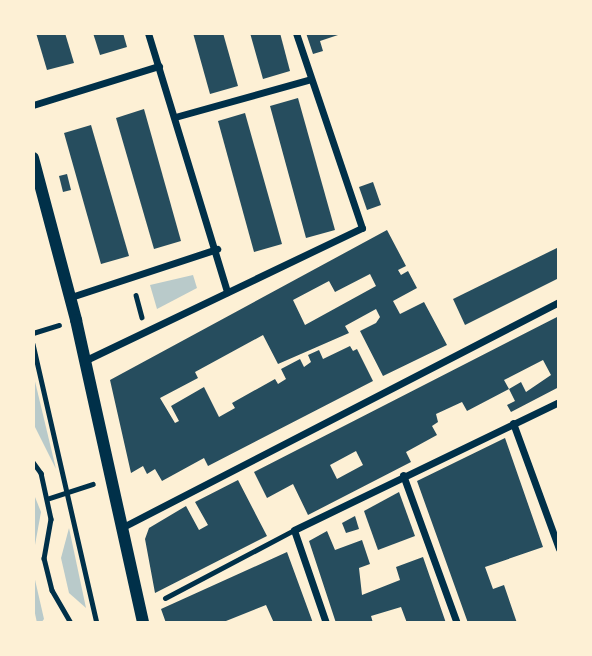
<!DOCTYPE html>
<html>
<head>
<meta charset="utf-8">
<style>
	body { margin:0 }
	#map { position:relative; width:592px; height:656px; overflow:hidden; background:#fdf0d5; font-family:Signika,sans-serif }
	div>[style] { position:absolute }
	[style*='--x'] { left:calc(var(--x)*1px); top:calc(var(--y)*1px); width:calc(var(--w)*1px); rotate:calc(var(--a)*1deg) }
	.green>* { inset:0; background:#b9caca }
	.building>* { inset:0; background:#264d5e }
	.path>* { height:4.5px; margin:-2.25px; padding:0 2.25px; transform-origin:2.25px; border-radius:2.25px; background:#003049 }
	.service>* { height:5px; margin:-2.5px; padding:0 2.5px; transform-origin:2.5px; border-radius:2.5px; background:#003049 }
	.minor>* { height:7px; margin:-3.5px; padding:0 3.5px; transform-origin:3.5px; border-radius:3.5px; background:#003049 }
	.tertiary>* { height:12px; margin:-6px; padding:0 6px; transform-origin:6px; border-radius:6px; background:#003049 }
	span { translate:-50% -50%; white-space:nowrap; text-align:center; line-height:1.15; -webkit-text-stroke:5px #fdf0d5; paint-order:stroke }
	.frame { position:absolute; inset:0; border:35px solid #fdf0d5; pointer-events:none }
</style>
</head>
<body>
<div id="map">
	<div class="green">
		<div style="clip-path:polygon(193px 275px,197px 288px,157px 309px,150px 285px)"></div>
		<div style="clip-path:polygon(33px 373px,56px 469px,33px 423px)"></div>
		<div style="clip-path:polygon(33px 492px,41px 512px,33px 556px)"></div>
		<div style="clip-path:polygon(69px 528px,86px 608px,69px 593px,61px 558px)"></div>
		<div style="clip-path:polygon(33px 571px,44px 619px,41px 623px,37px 623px,33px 604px)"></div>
	</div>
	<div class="building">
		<div style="clip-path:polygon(36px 33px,65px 33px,74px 63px,47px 70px)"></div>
		<div style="clip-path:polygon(93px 33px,123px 33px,127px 47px,100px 55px)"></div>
		<div style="clip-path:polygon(193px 33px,223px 33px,238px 86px,210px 94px)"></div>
		<div style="clip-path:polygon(250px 33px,280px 33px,290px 71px,263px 79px)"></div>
		<div style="clip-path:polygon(306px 33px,341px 33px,341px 34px,320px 41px,323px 51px,313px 54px)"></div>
		<div style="clip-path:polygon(298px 98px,335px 230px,306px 238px,270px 106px)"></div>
		<div style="clip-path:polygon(144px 109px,181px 241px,154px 249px,116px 118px)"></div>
		<div style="clip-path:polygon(245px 113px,282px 244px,254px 252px,218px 121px)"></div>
		<div style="clip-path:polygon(91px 125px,129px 256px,101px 264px,64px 133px)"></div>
		<div style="clip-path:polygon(67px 174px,71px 190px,63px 192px,59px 176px)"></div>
		<div style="clip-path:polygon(373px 182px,381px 205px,367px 210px,359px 187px)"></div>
		<div style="clip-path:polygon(evenodd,387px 230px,406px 266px,398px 270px,401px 275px,408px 271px,417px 288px,393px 301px,400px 314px,424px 302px,447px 345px,383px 376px,360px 331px,376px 323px,380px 317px,376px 309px,345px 326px,349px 333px,278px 364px,263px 335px,195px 372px,198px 378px,160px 398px,175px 423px,179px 421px,171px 406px,204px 387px,219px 417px,235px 408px,232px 403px,275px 379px,278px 384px,286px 379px,281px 369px,300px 359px,304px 367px,311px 362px,308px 355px,319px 350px,323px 359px,350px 346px,353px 351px,357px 349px,373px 381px,208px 466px,204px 458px,162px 481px,155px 469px,147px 474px,143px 466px,131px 473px,110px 380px,387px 230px,370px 274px,376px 286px,305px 325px,293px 300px,329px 281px,335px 292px,370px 274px)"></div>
		<div style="clip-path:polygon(559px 247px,559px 278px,465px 325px,453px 299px)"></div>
		<div style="clip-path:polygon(evenodd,559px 316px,559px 387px,511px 412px,507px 405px,515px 401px,509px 389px,467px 411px,462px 402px,436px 414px,438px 422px,432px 426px,437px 435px,406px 452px,411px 462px,308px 515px,293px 484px,267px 498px,254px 472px,559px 316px,543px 360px,551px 375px,526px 392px,521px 382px,509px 389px,504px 380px,543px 360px,559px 316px,356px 451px,363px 465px,337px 479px,330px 465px,356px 451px)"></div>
		<div style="clip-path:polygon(505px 438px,543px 547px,485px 567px,493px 589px,504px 585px,517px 623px,468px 623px,417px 481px)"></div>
		<div style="clip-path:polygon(238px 480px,267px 536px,155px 593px,145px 539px,149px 528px,186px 506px,199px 530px,208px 525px,195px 502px)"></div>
		<div style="clip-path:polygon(399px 492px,415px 536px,378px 550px,364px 511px)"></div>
		<div style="clip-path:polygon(355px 516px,359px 529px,346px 533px,342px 523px)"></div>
		<div style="clip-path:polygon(327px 531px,335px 550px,362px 540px,370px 564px,359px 568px,362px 595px,400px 580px,396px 567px,423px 557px,446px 623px,407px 623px,401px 607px,371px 616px,373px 623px,336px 623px,309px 541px)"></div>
		<div style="clip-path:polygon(287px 552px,313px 623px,274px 623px,266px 605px,221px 623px,166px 623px,161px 609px)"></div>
	</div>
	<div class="path">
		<div style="--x:136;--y:295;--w:23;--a:75"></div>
		<div style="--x:33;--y:333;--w:27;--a:-17"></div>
		<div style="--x:33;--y:344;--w:286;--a:77.1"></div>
		<div style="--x:33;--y:462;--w:14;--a:54"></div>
		<div style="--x:41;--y:473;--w:47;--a:77.7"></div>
		<div style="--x:51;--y:519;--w:40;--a:100"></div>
		<div style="--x:44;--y:558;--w:33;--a:76"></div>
		<div style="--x:52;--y:590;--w:38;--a:60"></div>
		<div style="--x:47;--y:499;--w:48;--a:-18.1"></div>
	</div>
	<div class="service">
		<div style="--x:165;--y:598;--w:146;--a:-27.8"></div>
	</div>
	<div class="minor">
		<div style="--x:148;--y:33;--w:271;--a:73"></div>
		<div style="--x:33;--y:105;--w:132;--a:-17.2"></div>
		<div style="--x:175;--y:117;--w:141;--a:-15.6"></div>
		<div style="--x:71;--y:297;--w:154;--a:-18.2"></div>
		<div style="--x:86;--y:360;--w:306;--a:-25.6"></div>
		<div style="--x:362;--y:228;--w:206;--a:-108.7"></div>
		<div style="--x:513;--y:423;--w:134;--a:69.9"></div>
		<div style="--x:403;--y:475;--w:158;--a:70"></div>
		<div style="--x:121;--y:528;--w:493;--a:-27.3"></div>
		<div style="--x:326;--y:623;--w:98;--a:-109"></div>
		<div style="--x:294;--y:530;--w:294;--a:-25.8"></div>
	</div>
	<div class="tertiary">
		<div style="--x:33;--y:158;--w:168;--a:75.1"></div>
		<div style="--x:76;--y:320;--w:310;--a:77.5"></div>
	</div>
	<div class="frame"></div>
</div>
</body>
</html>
